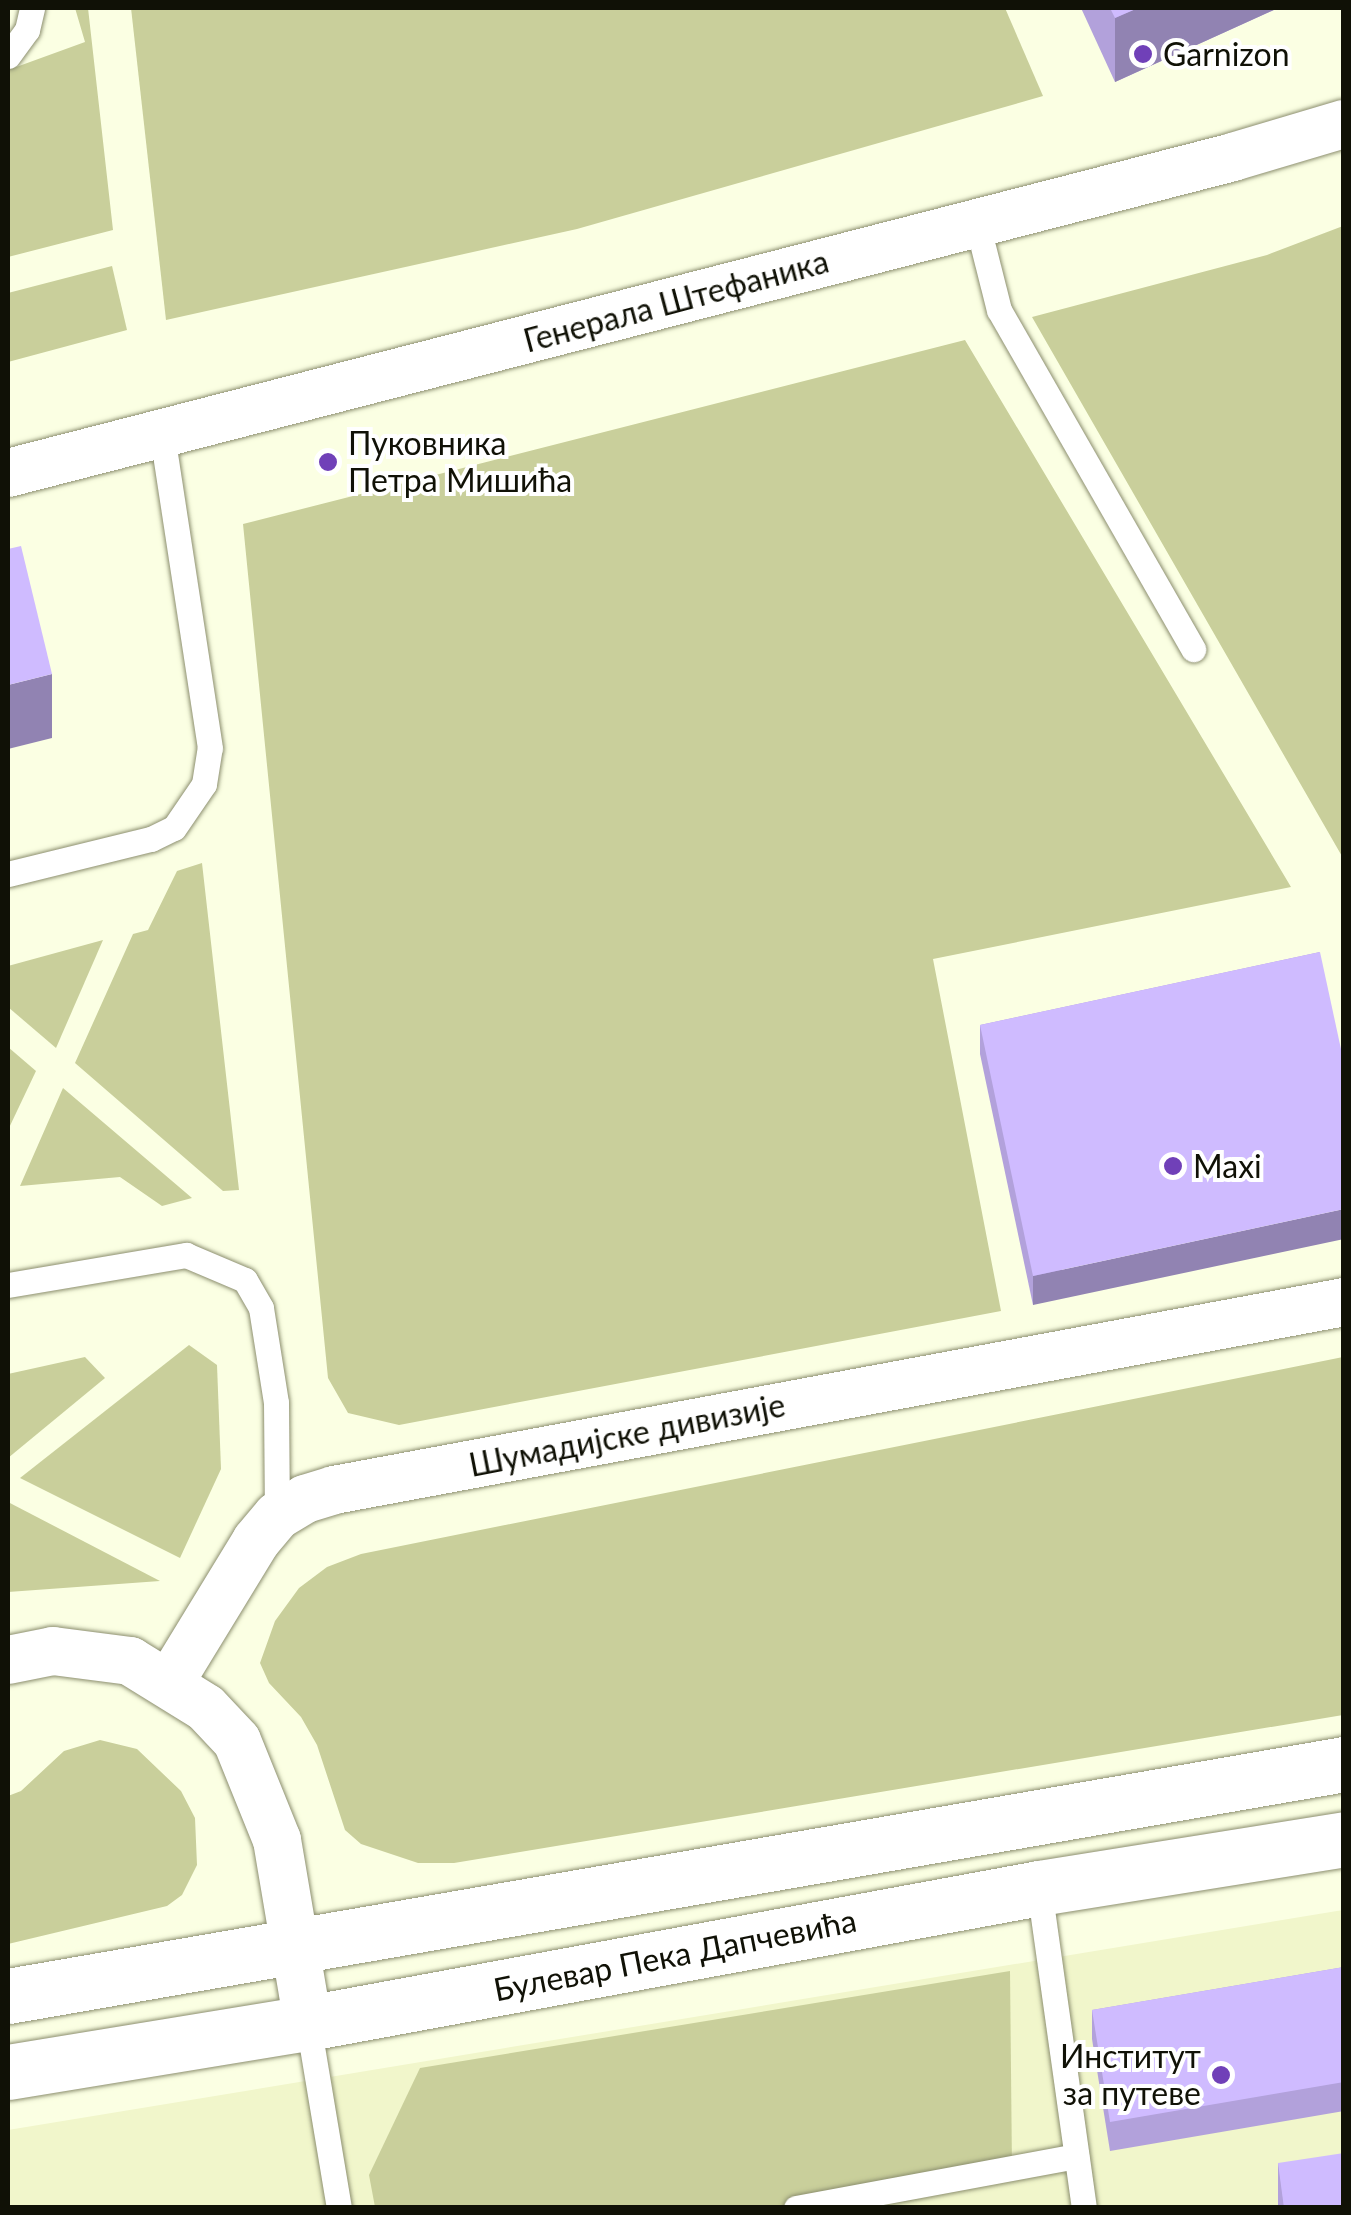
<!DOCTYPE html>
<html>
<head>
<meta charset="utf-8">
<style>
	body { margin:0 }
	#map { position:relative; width:1351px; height:2215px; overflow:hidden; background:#fbffe3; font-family:Lato,sans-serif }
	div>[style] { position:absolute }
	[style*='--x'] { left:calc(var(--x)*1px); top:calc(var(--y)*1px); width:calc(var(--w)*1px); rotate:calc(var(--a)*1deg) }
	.built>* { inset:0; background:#f1f6cb }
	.green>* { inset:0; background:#c9cf9b }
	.roads { filter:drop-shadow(0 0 2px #8c8f6f) drop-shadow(0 0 2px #8c8f6f) }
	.lane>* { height:25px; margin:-12.5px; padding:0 12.5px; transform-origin:12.5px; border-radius:12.5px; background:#fff }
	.street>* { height:48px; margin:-24px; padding:0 24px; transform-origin:24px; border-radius:24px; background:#fff }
	.secondary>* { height:55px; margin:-27.5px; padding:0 27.5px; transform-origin:27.5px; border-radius:27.5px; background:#fff }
	.wall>* { inset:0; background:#b2a1db }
	.shaded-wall>* { inset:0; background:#9183b2 }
	.building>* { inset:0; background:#cfbbff }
	.dots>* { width:28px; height:28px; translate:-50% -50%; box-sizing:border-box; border:5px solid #fff; border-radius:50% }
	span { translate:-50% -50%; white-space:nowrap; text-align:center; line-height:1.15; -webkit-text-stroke:8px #fff; paint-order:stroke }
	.poi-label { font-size:32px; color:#101106 }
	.left { translate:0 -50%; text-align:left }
	.right { translate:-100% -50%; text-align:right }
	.street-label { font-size:32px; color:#101106 }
	.frame { position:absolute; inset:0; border:10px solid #101106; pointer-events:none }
</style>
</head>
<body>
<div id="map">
	<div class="built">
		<div style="clip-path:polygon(1343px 1910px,1343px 2207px,8px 2208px,8px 2130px)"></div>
	</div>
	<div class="green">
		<div style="clip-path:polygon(75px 8px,88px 8px,113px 230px,8px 257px,8px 70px,85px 42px)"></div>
		<div style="clip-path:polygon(131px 8px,1005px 8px,1043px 96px,577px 229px,166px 320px)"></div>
		<div style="clip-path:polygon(1343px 226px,1343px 858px,1032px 317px,1267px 255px)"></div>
		<div style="clip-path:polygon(112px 266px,127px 330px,8px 362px,8px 293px)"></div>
		<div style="clip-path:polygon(965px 340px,1291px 887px,933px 959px,1001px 1311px,399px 1425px,348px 1413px,328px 1378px,243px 524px)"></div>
		<div style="clip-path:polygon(202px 863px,239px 1190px,223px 1191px,75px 1063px,133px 934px,148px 930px,177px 871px)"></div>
		<div style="clip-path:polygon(103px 940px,56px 1048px,8px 1007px,8px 966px)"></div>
		<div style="clip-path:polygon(8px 1047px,36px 1071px,8px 1130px)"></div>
		<div style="clip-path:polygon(63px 1088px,192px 1198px,162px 1206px,120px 1177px,20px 1186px)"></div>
		<div style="clip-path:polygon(189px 1345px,217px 1365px,221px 1469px,180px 1558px,20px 1478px)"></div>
		<div style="clip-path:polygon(85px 1357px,105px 1378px,8px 1458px,8px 1374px)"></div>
		<div style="clip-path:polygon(1343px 1357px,1343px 1715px,454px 1863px,418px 1863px,361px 1844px,345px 1830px,317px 1745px,301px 1717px,269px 1683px,260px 1663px,275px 1621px,299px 1588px,327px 1567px,361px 1554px)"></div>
		<div style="clip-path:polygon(8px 1502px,160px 1581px,8px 1592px)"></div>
		<div style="clip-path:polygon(100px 1740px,137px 1749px,181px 1791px,195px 1818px,197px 1865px,182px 1895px,167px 1906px,8px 1944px,8px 1796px,21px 1791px,64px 1751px)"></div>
		<div style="clip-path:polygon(1010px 1971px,1012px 2169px,796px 2208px,375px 2207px,369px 2175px,420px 2068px)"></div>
	</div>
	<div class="roads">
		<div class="lane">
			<div style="--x:8;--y:56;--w:32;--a:-54"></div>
			<div style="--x:27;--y:30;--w:23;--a:-77"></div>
			<div style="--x:977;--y:223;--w:90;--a:75.8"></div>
			<div style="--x:999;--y:310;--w:391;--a:60.2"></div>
			<div style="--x:8;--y:874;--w:147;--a:-13.8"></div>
			<div style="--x:151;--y:839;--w:25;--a:-26"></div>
			<div style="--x:174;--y:828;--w:53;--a:-55.7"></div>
			<div style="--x:204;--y:784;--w:36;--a:-81"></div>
			<div style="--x:210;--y:748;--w:318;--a:-98.7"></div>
			<div style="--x:8;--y:1285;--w:181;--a:-9.6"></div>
			<div style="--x:186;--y:1255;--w:64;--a:23"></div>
			<div style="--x:245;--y:1280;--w:32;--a:60"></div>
			<div style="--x:261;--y:1308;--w:96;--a:81"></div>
			<div style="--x:276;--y:1403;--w:113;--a:89.5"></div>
			<div style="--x:1039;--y:1888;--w:323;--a:82"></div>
			<div style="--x:308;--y:2023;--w:188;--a:80.5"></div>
			<div style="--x:796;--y:2208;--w:285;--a:-10.5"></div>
		</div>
		<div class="street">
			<div style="--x:8;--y:473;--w:1265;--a:-14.46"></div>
			<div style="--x:1233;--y:157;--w:116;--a:-16.6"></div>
			<div style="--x:8;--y:1660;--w:46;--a:-11.3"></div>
			<div style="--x:53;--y:1651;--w:78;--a:7.4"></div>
			<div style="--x:130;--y:1661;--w:89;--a:31.7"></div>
			<div style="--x:206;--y:1708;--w:45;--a:46.8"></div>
			<div style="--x:237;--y:1741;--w:107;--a:68"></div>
			<div style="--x:277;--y:1840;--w:186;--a:80.4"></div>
			<div style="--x:170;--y:1682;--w:165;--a:-58.6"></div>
			<div style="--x:256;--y:1541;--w:33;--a:-50"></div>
			<div style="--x:277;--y:1516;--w:33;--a:-31"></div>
			<div style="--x:305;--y:1499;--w:30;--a:-17"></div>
			<div style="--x:334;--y:1490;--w:1027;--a:-10.54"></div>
		</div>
		<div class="secondary">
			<div style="--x:8;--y:1996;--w:1356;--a:-9.85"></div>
			<div style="--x:8;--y:2072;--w:304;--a:-9.3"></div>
			<div style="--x:308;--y:2023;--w:743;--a:-10.46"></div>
			<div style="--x:1039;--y:1888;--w:309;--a:-9.1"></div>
		</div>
	</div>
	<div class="wall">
		<div style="clip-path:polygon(1081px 8px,1278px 8px,1115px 82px)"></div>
		<div style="clip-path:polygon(1320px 952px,1033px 1305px,980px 1054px,980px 1025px)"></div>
		<div style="clip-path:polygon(1344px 1967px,1344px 2111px,1110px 2151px,1092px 2039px,1092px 2010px)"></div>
		<div style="clip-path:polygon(1278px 2163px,1344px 2208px,1278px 2208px)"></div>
	</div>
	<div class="shaded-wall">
		<div style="clip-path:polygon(1138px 8px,1278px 8px,1115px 82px,1115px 18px)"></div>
		<div style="clip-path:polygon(52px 674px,52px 738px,8px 749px,8px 685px)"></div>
		<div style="clip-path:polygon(1344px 1209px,1344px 1239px,1033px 1305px,1033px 1276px)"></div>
	</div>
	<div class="building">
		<div style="clip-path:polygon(1110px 8px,1138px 8px,1115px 18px)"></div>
		<div style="clip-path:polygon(21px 546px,52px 674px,8px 685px,8px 549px)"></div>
		<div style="clip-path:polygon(1320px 952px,1344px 1063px,1344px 1209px,1033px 1276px,980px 1025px)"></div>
		<div style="clip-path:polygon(1344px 1967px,1344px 2082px,1110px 2122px,1092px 2010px)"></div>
		<div style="clip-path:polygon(1344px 2153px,1344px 2208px,1284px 2208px,1278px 2163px)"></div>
	</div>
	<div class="dots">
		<div style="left:1143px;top:54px;background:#7040b8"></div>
		<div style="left:328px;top:462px;background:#7040b8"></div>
		<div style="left:1173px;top:1166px;background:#7040b8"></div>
		<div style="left:1221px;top:2075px;background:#7040b8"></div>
	</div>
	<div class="poi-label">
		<span class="left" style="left:1163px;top:54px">Garnizon</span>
		<span class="left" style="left:348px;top:462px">Пуковника<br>Петра Мишића</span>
		<span class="left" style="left:1193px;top:1166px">Maxi</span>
		<span class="right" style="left:1201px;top:2075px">Институт<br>за путеве</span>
	</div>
	<div class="street-label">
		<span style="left:676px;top:301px;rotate:-15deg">Генерала Штефаника</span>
		<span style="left:627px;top:1435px;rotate:-11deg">Шумадијске дивизије</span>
		<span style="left:675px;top:1955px;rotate:-11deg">Булевар Пека Дапчевића</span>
	</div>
	<div class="frame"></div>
</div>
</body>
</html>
